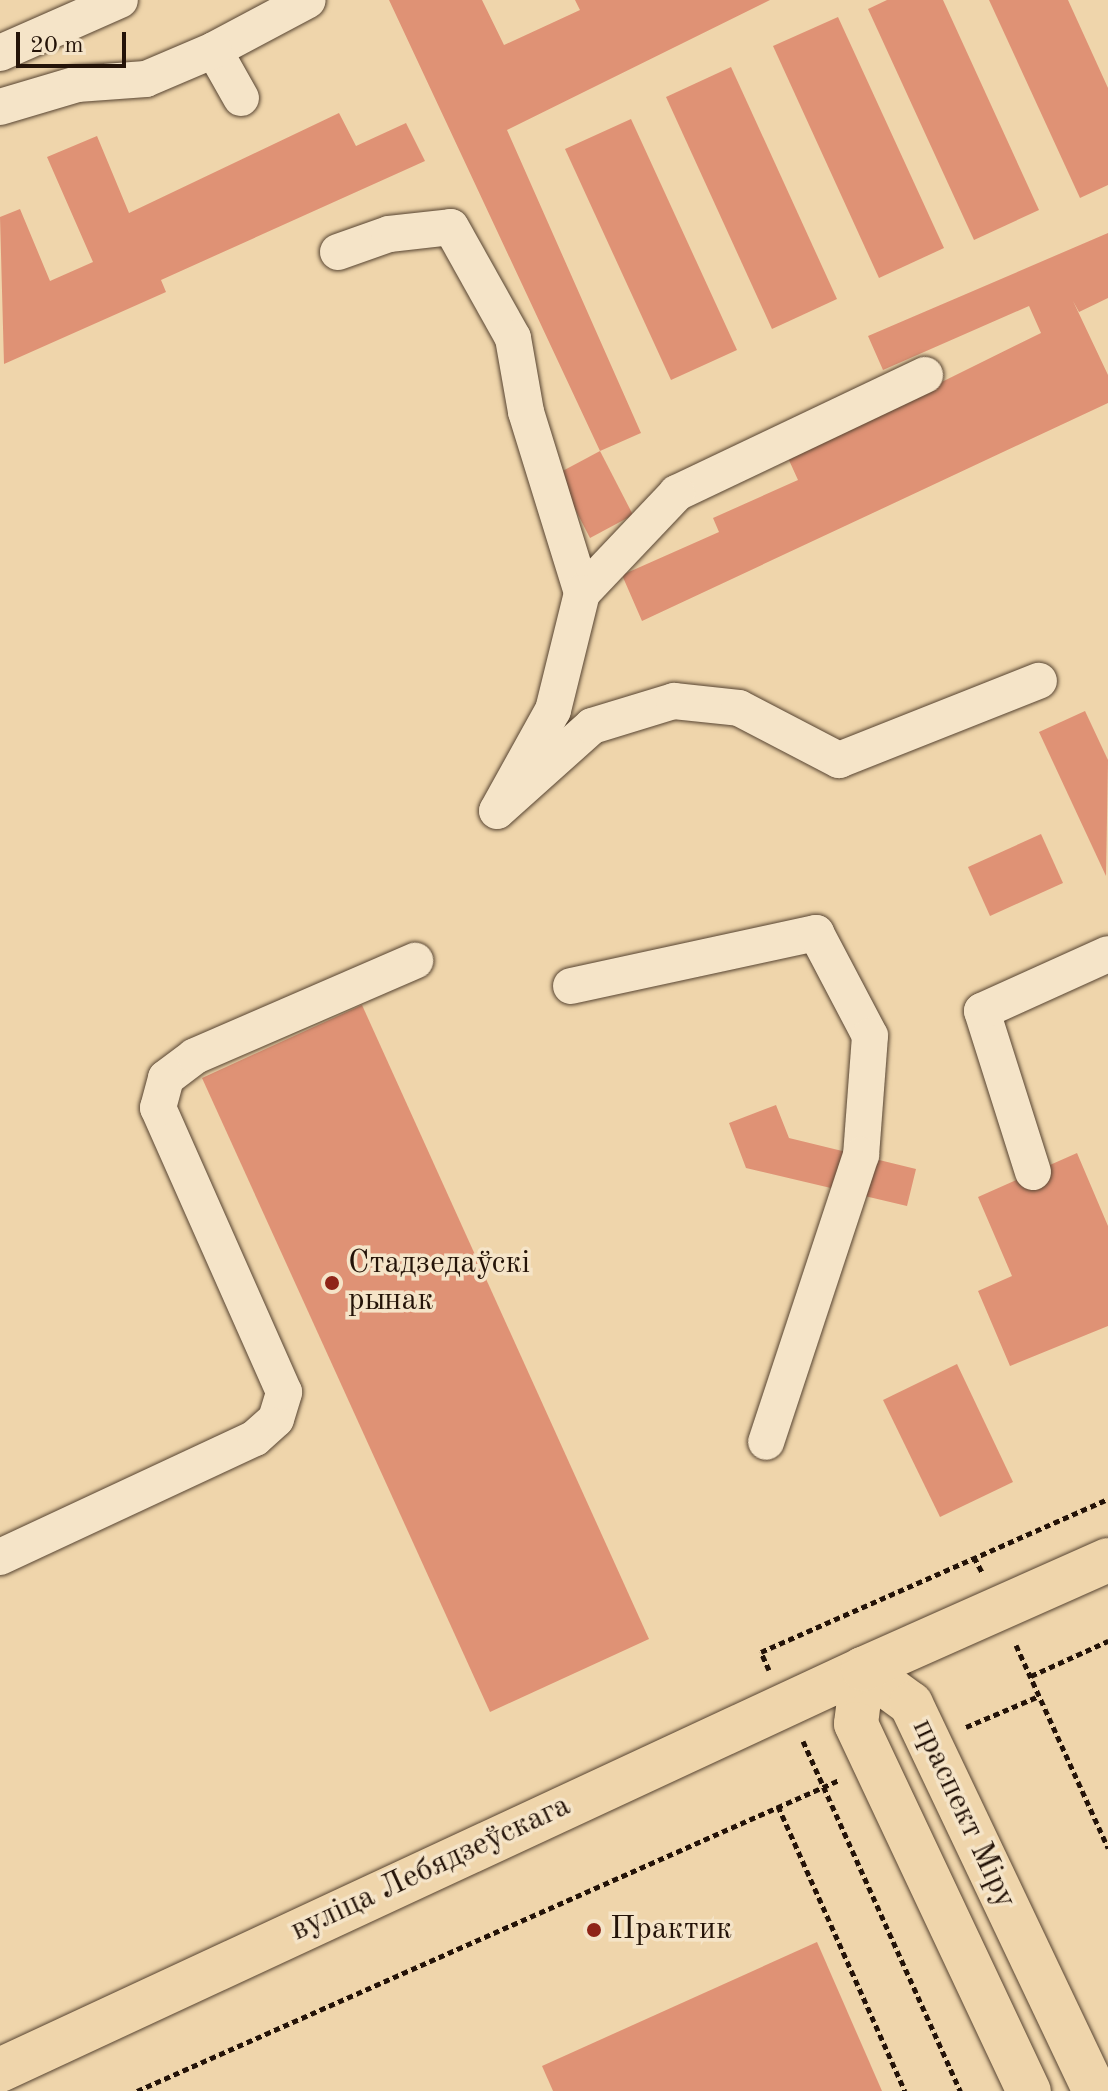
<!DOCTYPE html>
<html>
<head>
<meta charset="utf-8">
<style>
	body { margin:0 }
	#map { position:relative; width:1108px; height:2091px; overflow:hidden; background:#efd5ab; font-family:"Old Standard TT",serif }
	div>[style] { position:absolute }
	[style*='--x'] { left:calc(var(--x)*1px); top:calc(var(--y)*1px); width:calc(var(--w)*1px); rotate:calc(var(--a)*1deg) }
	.building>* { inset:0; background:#df9275 }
	.path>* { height:5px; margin-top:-2.5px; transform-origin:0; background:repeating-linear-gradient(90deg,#241308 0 6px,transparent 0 10px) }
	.roads { filter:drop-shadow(0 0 2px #574431) drop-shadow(0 0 2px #574431) }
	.minor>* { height:36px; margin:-18px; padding:0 18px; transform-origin:18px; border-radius:18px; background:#f5e4c8 }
	.major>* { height:44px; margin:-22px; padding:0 22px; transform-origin:22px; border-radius:22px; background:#efd5ab }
	.dots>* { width:22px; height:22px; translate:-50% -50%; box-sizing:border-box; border:4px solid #f5e4c8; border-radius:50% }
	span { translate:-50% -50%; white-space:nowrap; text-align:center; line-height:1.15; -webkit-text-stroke:7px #f5e4c8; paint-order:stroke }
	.poi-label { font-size:32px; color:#241308 }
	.left { translate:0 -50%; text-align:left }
	.street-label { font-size:32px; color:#241308 }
	.scale { position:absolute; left:16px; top:32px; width:110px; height:36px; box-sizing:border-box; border:4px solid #241308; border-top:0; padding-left:10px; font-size:24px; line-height:28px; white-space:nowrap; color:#241308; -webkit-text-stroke:6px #f5e4c8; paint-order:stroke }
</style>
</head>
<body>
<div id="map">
	<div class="building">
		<div style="clip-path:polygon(389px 0,482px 0,504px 45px,580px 10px,575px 0,770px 0,507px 130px,641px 433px,600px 451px)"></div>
		<div style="clip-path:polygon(887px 0,943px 0,1039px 210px,974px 240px,868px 9px)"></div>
		<div style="clip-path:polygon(989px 0,1068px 0,1108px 88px,1108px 185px,1080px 198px)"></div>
		<div style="clip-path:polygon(838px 17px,944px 248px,879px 278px,773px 46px)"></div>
		<div style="clip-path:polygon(731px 67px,837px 299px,772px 329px,666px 97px)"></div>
		<div style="clip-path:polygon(339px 113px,356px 146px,406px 123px,425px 161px,161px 280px,166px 292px,4px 364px,0 217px,20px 209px,50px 281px,93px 262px,47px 157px,97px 136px,129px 213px)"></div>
		<div style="clip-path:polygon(631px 119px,737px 350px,671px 380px,565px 149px)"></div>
		<div style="clip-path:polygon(1108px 233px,1108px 298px,1079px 312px,1073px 301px,1108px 375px,1108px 403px,642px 621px,622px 575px,719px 532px,713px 518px,798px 480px,788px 458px,1041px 333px,1029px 306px,883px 370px,868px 336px)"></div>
		<div style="clip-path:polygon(600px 451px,633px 515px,590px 538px,557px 474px)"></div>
		<div style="clip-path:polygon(1085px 711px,1108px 760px,1106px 876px,1039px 732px)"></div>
		<div style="clip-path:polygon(1041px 834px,1063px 883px,990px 916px,968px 867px)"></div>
		<div style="clip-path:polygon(362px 1005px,649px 1639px,490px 1712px,202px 1078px)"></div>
		<div style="clip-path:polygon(776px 1105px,789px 1138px,916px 1169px,907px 1206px,746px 1168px,729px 1123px)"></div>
		<div style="clip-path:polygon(1077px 1153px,1108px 1226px,1108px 1326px,1010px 1366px,978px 1291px,1012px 1276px,978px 1197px)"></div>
		<div style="clip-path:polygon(957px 1364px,1013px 1482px,940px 1517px,883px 1400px)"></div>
		<div style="clip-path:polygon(817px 1942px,882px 2091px,553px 2091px,542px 2066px)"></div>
	</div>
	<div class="path">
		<div style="--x:974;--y:1557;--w:19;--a:62"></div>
		<div style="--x:1016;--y:1645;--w:223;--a:65.6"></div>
		<div style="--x:769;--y:1670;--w:20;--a:-114"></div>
		<div style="--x:761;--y:1652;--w:379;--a:-23.8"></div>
		<div style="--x:1031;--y:1676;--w:85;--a:-24.4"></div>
		<div style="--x:966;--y:1727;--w:79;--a:-23"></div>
		<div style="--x:803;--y:1741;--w:384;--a:65.8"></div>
		<div style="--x:778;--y:1806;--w:312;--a:66"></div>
		<div style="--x:137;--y:2091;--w:768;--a:-23.89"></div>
	</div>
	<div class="roads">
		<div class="minor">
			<div style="--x:0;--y:53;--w:131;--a:-23.8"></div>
			<div style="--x:241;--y:98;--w:55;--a:-119.4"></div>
			<div style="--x:214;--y:50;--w:106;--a:-28"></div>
			<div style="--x:0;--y:107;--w:80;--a:-16.6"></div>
			<div style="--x:77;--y:84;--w:69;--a:-4.1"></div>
			<div style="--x:146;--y:79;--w:74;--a:-23.1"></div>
			<div style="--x:338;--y:252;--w:54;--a:-19.4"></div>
			<div style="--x:389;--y:234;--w:62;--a:-6.4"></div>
			<div style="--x:451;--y:227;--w:127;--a:60.8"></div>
			<div style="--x:513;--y:338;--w:75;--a:80"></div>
			<div style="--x:526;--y:412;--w:189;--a:72.8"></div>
			<div style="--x:925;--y:375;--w:275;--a:154.6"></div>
			<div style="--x:677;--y:493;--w:138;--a:133.5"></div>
			<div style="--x:582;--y:593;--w:121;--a:103.9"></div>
			<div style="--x:553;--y:710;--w:115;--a:119"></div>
			<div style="--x:497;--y:811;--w:127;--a:-41.8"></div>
			<div style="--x:592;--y:726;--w:86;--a:-17"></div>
			<div style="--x:674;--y:701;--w:65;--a:6.1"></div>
			<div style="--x:739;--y:708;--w:113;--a:27.5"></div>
			<div style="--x:839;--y:760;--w:215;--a:-21.6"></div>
			<div style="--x:571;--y:986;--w:251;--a:-12.2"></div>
			<div style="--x:816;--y:933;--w:116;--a:62.3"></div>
			<div style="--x:870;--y:1036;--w:119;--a:94.3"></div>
			<div style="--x:861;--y:1155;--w:302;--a:108.3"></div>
			<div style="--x:1033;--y:1172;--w:169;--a:-107.6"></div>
			<div style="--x:982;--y:1011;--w:138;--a:-24.3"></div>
			<div style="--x:0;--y:1557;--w:281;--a:-25"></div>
			<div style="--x:255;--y:1438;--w:28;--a:-42"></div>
			<div style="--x:276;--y:1419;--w:28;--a:-73"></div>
			<div style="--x:284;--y:1392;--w:311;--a:-113.9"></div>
			<div style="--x:158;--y:1108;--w:31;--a:-75"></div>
			<div style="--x:166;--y:1078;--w:36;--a:-37"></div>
			<div style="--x:195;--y:1056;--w:240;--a:-23.4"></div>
		</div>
		<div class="major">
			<div style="--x:863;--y:1669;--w:59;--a:36.1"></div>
			<div style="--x:911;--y:1704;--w:429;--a:64.6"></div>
			<div style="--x:863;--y:1669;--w:55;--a:97.3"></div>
			<div style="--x:856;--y:1724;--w:406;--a:64.8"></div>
			<div style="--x:0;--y:2070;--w:952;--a:-24.92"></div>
			<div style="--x:863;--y:1669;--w:268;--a:-24"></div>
		</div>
	</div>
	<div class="dots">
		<div style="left:332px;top:1283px;background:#8f2418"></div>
		<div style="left:594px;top:1930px;background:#8f2418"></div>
	</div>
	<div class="poi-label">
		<span class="left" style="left:348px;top:1283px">Стадзедаўскі<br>рынак</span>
		<span class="left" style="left:610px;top:1930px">Практик</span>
	</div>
	<div class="street-label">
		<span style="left:963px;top:1814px;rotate:65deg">праспект Міру</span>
		<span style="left:431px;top:1869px;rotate:-25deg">вуліца Лебядзеўскага</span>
	</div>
	<div class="scale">20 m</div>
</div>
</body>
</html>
